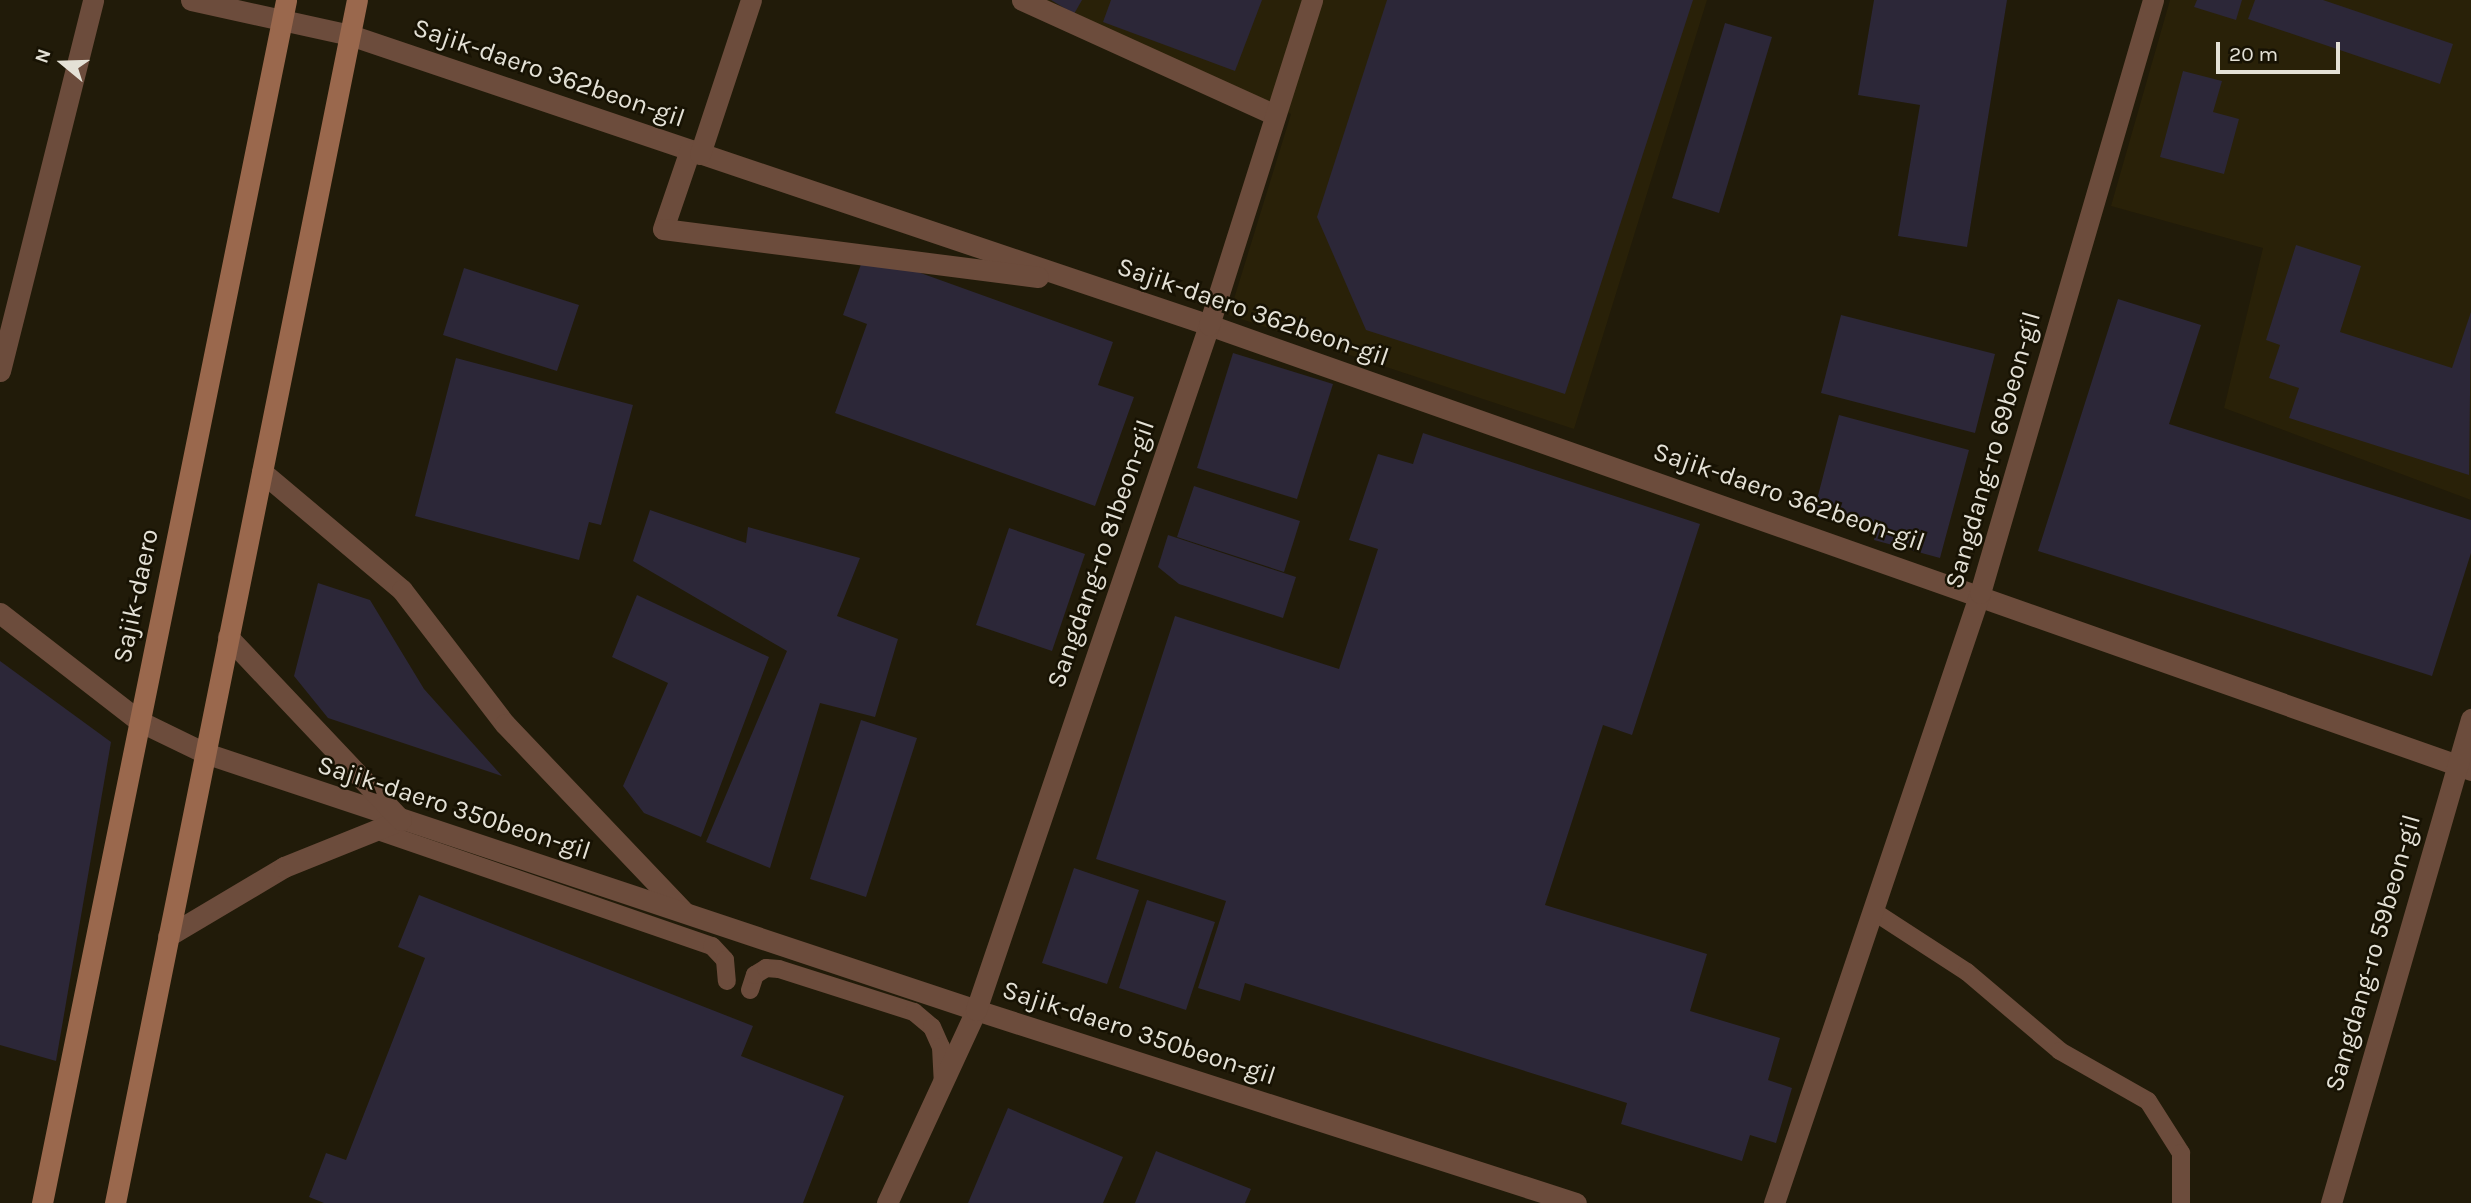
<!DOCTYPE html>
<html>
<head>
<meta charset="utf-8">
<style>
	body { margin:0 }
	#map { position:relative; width:2471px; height:1203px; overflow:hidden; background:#211b09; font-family:Karla,sans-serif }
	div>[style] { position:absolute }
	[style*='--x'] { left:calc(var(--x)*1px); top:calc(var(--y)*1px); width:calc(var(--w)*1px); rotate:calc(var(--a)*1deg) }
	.built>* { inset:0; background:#292108 }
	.building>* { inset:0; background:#2c2738 }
	.lane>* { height:18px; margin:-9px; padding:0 9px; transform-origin:9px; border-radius:9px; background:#6c4c3c }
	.street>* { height:21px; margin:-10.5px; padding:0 10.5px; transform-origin:10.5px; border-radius:10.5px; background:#6c4c3c }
	.secondary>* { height:21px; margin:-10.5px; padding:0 10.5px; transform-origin:10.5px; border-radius:10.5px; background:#9a684d }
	span { translate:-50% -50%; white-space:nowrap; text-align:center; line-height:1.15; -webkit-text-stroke:5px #171203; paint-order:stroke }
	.street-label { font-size:26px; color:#e4e1d6 }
	.north { position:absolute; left:28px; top:28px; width:70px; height:70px; -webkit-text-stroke:5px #171203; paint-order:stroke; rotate:289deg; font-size:19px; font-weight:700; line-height:28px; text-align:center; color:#e4e1d6 }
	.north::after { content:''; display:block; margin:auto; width:24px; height:32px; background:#e4e1d6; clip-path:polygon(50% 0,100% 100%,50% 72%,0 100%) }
	.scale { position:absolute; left:2216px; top:42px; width:124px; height:32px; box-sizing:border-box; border:4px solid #e4e1d6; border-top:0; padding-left:9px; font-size:21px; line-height:24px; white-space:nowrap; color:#e4e1d6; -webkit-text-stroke:5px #171203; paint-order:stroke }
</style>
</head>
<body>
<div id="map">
	<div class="built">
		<div style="clip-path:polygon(1041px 0,1707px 0,1574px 429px,1229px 315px,1291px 114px)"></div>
		<div style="clip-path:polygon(2170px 0,2471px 0,2471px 500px,2224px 408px,2263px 248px,2111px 206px)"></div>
	</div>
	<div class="building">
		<div style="clip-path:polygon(1051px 0,1082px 0,1074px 14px)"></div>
		<div style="clip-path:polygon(1111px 0,1262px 0,1235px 71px,1103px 22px)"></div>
		<div style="clip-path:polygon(1387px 0,1693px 0,1565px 394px,1366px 330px,1317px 217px)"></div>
		<div style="clip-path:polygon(1874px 0,2007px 0,1967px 247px,1898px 236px,1920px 105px,1858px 95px)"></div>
		<div style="clip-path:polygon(2197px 0,2242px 0,2236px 20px,2194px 7px)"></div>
		<div style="clip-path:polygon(2255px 0,2323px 0,2453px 44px,2440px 84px,2248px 19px)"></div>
		<div style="clip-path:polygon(1725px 23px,1772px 37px,1719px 213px,1672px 198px)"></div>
		<div style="clip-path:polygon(2183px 71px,2222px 81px,2213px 112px,2239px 119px,2224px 174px,2160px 157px)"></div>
		<div style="clip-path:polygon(2296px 245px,2361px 266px,2340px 332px,2452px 368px,2471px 312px,2469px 475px,2289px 418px,2299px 388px,2269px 378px,2280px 345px,2266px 340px)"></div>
		<div style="clip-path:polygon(865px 253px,1113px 342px,1098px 385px,1134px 397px,1095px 506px,835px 413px,867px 324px,843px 315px)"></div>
		<div style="clip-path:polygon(464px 268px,579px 305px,557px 371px,443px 335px)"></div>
		<div style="clip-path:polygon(2118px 299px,2201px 325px,2169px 424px,2471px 520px,2471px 553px,2432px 676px,2038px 551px)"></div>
		<div style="clip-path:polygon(1841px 315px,1995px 354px,1975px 433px,1821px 393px)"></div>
		<div style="clip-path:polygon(1233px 353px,1333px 384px,1297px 499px,1197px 468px)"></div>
		<div style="clip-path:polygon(456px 358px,633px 405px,601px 525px,589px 522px,579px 560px,415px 516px)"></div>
		<div style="clip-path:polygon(1839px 415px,1969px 450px,1940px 558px,1874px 540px,1878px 524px,1815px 507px)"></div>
		<div style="clip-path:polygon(1423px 433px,1700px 524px,1632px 735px,1603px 725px,1545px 905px,1707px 954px,1690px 1011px,1780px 1038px,1768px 1080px,1792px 1088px,1776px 1143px,1750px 1135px,1742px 1161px,1621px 1124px,1627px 1103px,1245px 983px,1240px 1001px,1198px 988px,1226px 901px,1096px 859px,1175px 616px,1339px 669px,1378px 549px,1349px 540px,1378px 454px,1413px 464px)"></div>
		<div style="clip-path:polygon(1194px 486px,1300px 521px,1284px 572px,1177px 537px)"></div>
		<div style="clip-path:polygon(650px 510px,746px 543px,748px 527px,860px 558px,837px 616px,898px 639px,875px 717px,820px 703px,770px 868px,706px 842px,787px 651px,633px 561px)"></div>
		<div style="clip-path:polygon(1009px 528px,1085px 554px,1052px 651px,976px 625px)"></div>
		<div style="clip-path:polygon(1168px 535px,1296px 577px,1283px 618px,1179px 584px,1158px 567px)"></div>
		<div style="clip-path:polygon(318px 583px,370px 600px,424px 689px,502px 776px,328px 718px,294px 676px)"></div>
		<div style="clip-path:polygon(637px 595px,769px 657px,701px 837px,644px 813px,623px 786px,668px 683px,612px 657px)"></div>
		<div style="clip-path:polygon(0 661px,111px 742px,56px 1061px,0 1045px)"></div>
		<div style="clip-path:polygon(861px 720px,917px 738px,866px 897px,810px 879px)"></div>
		<div style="clip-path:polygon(1074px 868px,1139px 890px,1107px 984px,1042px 963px)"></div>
		<div style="clip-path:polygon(419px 895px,753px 1026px,741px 1056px,844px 1096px,803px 1203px,324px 1203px,309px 1197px,326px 1153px,346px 1160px,425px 958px,398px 947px)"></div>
		<div style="clip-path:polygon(1147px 900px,1215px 922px,1186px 1010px,1119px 988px)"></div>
		<div style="clip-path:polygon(1008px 1108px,1123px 1157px,1103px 1203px,968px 1203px)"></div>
		<div style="clip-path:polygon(1156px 1151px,1251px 1189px,1245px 1203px,1135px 1203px)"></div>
	</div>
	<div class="lane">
		<div style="--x:375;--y:830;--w:356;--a:19"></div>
		<div style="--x:712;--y:946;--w:19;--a:47"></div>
		<div style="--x:725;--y:960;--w:21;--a:85"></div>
		<div style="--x:1873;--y:911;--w:112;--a:33"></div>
		<div style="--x:1967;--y:972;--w:122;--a:40.3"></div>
		<div style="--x:2060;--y:1051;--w:101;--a:29.6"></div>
		<div style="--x:2148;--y:1101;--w:62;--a:57.6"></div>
		<div style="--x:2181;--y:1153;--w:50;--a:90"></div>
		<div style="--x:750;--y:990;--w:16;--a:-72"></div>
		<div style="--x:755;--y:975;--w:13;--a:-32"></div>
		<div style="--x:766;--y:968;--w:13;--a:4"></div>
		<div style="--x:779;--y:969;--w:142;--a:17.7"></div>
		<div style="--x:914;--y:1012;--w:23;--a:40"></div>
		<div style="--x:932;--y:1027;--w:22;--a:66"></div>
		<div style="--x:941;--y:1047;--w:33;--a:87"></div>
	</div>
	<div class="street">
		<div style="--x:191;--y:0;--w:163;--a:12.4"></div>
		<div style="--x:350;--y:35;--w:907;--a:18.65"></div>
		<div style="--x:1209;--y:325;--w:1338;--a:19.42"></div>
		<div style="--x:1022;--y:0;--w:278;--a:24.4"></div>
		<div style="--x:690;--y:150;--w:83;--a:108.9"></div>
		<div style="--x:663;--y:229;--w:378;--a:7.3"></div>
		<div style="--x:700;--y:154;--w:162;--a:-71.7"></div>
		<div style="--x:0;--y:371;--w:382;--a:-75.9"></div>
		<div style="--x:262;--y:472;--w:183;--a:40.1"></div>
		<div style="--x:402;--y:590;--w:169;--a:52.5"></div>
		<div style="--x:505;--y:724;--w:260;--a:46.4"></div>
		<div style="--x:0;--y:613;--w:176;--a:37.8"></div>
		<div style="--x:139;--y:721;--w:73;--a:25.9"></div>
		<div style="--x:205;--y:753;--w:813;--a:18.43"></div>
		<div style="--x:976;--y:1010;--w:630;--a:17.83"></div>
		<div style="--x:168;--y:936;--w:135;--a:-30.7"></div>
		<div style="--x:284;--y:867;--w:126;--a:-21.9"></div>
		<div style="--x:401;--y:820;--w:252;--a:-133.4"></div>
		<div style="--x:887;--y:1203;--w:213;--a:-65.2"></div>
		<div style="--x:976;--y:1010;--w:724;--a:-71.21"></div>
		<div style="--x:1209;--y:325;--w:341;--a:-72.4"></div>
		<div style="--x:1774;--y:1203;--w:644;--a:-71.34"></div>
		<div style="--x:1980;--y:593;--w:618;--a:-73.74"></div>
		<div style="--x:2331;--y:1203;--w:504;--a:-73.87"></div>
	</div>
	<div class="secondary">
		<div style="--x:42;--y:1203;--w:1227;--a:-78.53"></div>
		<div style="--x:115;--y:1203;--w:1227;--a:-78.63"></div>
	</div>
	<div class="street-label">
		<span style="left:549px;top:73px;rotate:19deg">Sajik-daero 362beon-gil</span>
		<span style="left:1253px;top:312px;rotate:19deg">Sajik-daero 362beon-gil</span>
		<span style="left:1993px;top:450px;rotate:-74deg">Sangdang-ro 69beon-gil</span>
		<span style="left:1789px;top:497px;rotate:19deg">Sajik-daero 362beon-gil</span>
		<span style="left:1101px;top:554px;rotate:-71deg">Sangdang-ro 81beon-gil</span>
		<span style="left:136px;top:596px;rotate:-78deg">Sajik-daero</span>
		<span style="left:454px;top:808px;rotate:18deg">Sajik-daero 350beon-gil</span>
		<span style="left:2373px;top:953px;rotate:-74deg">Sangdang-ro 59beon-gil</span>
		<span style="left:1139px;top:1033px;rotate:18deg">Sajik-daero 350beon-gil</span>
	</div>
	<div class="north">N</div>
	<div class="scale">20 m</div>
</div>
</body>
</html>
